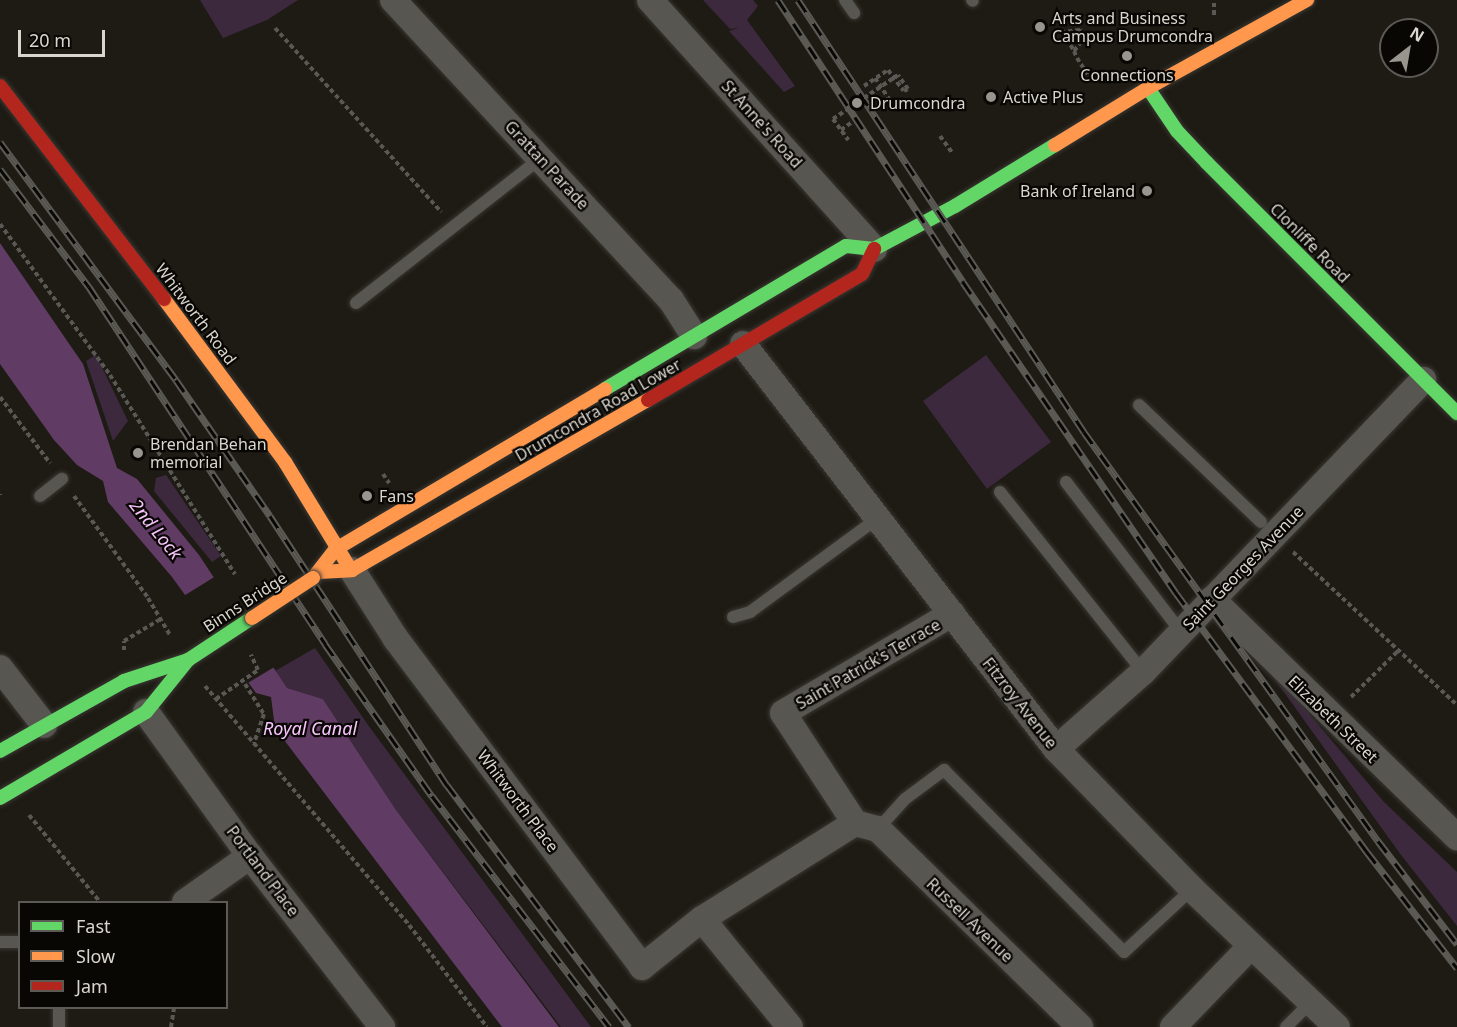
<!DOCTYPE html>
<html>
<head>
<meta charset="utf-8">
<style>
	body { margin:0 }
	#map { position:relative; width:1457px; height:1027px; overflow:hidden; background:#1e1b14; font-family:"Noto Sans",sans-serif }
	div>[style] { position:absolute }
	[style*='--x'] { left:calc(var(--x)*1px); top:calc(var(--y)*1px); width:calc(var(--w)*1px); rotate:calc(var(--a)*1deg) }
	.green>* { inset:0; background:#3c293e }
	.water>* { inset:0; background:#603b63 }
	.pier>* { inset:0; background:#1e1b14 }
	.path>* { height:4px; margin-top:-2px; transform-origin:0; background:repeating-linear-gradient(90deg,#5a5854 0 4.5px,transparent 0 7.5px) }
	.roads { filter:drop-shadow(0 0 2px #393732) drop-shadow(0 0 2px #393732) }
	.lane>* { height:12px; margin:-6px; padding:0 6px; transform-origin:6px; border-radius:6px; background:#585651 }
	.street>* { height:26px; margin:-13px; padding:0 13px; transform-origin:13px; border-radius:13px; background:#585651 }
	.fast>* { height:14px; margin:-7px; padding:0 7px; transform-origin:7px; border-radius:7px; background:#63d668 }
	.slow>* { height:14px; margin:-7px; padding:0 7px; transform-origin:7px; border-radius:7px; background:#ff974d }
	.jam>* { height:14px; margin:-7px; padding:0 7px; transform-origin:7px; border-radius:7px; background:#b3261e }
	.rail>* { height:7px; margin-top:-3.5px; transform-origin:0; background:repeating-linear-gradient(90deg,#090704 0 14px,#5a5954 0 28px); box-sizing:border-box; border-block:2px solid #5a5954 }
	.path-bridge>* { height:4px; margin-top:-2px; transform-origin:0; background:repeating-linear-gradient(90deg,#5a5854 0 4.5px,transparent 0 7.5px) }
	.bridges { filter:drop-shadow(0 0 2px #393732) drop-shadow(0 0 2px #393732) }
	.slow-bridge>* { height:14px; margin:-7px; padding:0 7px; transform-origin:7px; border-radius:7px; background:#ff974d }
	.dots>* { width:16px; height:16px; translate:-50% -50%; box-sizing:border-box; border:3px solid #090704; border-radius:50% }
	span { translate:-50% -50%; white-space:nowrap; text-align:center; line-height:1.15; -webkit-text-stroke:4.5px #090704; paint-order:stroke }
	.poi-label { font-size:16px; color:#d8d6ce }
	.left { translate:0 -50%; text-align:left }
	.right { translate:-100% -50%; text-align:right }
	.street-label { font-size:16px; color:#d8d6ce }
	.water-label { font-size:18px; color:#f8c5fd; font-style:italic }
	.legend { position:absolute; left:18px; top:901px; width:210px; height:108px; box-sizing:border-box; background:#090704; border:2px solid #5c5a55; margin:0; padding:8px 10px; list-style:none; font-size:18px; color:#d8d6ce }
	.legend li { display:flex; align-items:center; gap:12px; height:30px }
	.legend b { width:30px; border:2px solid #5c5a55 }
	.north { position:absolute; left:1379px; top:18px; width:60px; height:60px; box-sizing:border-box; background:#090704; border:2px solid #5c5a55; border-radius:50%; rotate:31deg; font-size:16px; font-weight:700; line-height:24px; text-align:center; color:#d8d6ce }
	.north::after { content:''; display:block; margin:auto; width:21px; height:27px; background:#97958d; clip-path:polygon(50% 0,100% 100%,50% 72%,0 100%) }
	.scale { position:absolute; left:18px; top:30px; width:87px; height:27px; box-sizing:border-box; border:3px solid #d8d6ce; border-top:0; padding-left:8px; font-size:18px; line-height:21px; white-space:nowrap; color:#d8d6ce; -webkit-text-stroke:4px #090704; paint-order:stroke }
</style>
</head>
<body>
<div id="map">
	<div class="green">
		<div style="clip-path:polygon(200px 0,298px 0,267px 20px,223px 38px)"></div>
		<div style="clip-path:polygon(703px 0,753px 0,758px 6px,747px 20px,795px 86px,784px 92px,729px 31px,739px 28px,730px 29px)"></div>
		<div style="clip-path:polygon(96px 355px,128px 421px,113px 441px,86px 361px)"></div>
		<div style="clip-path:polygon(986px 355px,1051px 442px,987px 489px,923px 401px)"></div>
		<div style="clip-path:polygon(166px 475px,221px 556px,212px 562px,154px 491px,156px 478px)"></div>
		<div style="clip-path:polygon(1248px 642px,1384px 802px,1457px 872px,1457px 926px,1401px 855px)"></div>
		<div style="clip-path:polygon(315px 648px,368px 725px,591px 1027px,561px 1027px,396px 810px,323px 699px,287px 688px,275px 671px)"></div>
	</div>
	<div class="water">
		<div style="clip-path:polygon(0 243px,83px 364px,117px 468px,137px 479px,199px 555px,287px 688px,323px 699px,396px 810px,559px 1027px,502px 1027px,275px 728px,271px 697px,256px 693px,172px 577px,108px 502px,103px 481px,77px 465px,54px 440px,0 364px)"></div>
	</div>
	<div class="pier">
		<div style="clip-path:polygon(216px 576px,276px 666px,246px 684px,182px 597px)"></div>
	</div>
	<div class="path">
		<div style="--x:1214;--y:15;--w:15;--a:-90"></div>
		<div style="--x:275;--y:28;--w:248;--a:47.9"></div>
		<div style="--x:1074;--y:51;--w:18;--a:-52"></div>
		<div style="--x:1085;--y:37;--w:9;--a:-126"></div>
		<div style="--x:1080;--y:30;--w:17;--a:173"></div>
		<div style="--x:1063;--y:32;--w:22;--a:60"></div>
		<div style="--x:1074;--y:51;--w:8;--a:67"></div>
		<div style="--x:1077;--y:58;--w:20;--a:57"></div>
		<div style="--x:875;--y:78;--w:32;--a:56"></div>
		<div style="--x:864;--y:86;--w:29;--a:-34"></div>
		<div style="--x:888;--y:70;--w:26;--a:53"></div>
		<div style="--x:904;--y:91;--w:4;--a:-27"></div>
		<div style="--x:908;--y:89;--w:17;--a:-126"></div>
		<div style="--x:833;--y:119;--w:26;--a:54"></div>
		<div style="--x:841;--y:130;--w:14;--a:-36"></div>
		<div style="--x:940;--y:136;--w:22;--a:54"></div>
		<div style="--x:0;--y:224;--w:187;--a:53.9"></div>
		<div style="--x:110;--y:375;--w:235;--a:57.9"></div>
		<div style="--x:0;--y:397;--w:83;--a:52.9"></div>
		<div style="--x:383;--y:474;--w:11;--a:56"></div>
		<div style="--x:0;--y:494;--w:1;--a:90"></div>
		<div style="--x:74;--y:496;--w:126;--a:54"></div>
		<div style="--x:148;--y:598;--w:43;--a:59.3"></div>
		<div style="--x:1293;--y:552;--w:224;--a:43"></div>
		<div style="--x:124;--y:650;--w:9;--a:-90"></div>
		<div style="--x:124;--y:641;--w:41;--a:-31"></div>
		<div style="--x:245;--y:684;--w:36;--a:58"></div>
		<div style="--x:264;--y:714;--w:31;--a:109"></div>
		<div style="--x:205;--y:686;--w:314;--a:49.5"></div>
		<div style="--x:409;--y:925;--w:128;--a:52.6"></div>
		<div style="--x:1351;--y:697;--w:67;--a:-44.4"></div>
		<div style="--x:216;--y:699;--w:51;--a:-34.6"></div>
		<div style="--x:258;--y:670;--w:17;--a:-115"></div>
		<div style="--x:29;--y:815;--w:112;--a:50.8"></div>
		<div style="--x:171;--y:1027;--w:19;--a:-81"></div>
	</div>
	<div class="roads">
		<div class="lane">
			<div style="--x:845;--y:0;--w:16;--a:55"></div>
			<div style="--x:972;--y:0;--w:1;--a:45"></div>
			<div style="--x:356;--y:303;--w:235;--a:-38.1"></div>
			<div style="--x:1139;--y:405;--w:169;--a:43.8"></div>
			<div style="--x:1066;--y:482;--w:189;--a:52.5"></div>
			<div style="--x:1000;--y:492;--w:230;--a:51.5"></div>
			<div style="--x:40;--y:496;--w:28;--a:-38"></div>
			<div style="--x:733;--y:617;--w:18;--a:-16"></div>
			<div style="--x:750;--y:612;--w:159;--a:-36.3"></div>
			<div style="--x:878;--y:829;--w:40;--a:-48"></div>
			<div style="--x:905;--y:799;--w:49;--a:-36.6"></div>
			<div style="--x:944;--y:770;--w:256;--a:45.3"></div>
			<div style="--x:1124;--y:952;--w:93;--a:-42.8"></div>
			<div style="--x:0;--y:942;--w:20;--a:0"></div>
			<div style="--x:59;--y:1008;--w:19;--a:90"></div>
			<div style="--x:1286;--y:1027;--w:35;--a:-45"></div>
		</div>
		<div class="street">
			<div style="--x:393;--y:0;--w:409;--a:47.2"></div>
			<div style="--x:671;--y:300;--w:43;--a:57.4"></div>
			<div style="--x:650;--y:0;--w:335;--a:48"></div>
			<div style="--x:743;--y:344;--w:512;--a:52.3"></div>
			<div style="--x:1056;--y:749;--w:195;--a:45.8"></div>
			<div style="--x:1192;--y:889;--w:200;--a:43.6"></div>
			<div style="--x:352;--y:570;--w:82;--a:57.5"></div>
			<div style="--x:396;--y:639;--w:410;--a:53.1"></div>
			<div style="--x:642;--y:967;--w:77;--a:-38.7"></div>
			<div style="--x:702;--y:919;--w:181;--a:-32.1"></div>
			<div style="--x:1212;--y:599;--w:342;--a:44.2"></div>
			<div style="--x:0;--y:668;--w:72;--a:52.3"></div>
			<div style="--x:146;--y:712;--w:178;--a:54.2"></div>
			<div style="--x:250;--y:856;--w:216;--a:52.3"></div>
			<div style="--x:1056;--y:749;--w:116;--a:-41.5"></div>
			<div style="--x:1143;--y:672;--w:405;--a:-46.2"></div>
			<div style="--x:855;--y:823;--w:131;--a:-123.2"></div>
			<div style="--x:783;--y:713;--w:196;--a:-30.4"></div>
			<div style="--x:855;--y:823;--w:24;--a:15"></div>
			<div style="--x:878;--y:829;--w:283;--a:44.4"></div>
			<div style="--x:185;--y:902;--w:80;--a:-35.3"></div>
			<div style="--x:702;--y:919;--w:139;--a:50.8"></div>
			<div style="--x:1173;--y:1027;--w:112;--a:-46.1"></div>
		</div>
		<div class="fast">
			<div style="--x:1148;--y:88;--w:52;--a:56"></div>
			<div style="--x:1177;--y:131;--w:44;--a:46.8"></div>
			<div style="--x:1207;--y:163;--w:354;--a:45"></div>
			<div style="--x:605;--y:389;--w:280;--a:-30.7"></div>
			<div style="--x:846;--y:246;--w:28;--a:6"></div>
			<div style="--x:874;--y:249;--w:92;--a:-28"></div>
			<div style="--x:955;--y:206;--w:117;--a:-31.4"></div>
			<div style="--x:0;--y:751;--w:142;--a:-29.4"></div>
			<div style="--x:124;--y:681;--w:67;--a:-18.2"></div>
			<div style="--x:188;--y:660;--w:77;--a:-33.3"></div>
			<div style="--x:0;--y:798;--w:169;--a:-30.5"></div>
			<div style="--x:146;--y:712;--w:67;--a:-51.1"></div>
		</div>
		<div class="slow">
			<div style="--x:1055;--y:145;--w:109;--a:-31.5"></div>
			<div style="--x:1148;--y:88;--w:182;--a:-29"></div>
			<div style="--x:164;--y:299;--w:203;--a:53.4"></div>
			<div style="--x:285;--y:462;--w:123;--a:58.6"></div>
			<div style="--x:319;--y:572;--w:33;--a:-3"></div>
			<div style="--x:352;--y:570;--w:341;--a:-29.9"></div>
			<div style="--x:313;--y:578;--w:37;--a:-52"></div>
			<div style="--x:336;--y:549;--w:313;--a:-30.7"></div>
		</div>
		<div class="jam">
			<div style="--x:0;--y:86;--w:269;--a:52.4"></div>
			<div style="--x:648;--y:400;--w:248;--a:-30.5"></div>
			<div style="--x:862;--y:274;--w:28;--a:-64"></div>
		</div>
	</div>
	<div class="rail">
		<div style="--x:778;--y:0;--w:337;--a:56.7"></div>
		<div style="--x:963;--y:282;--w:377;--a:55.6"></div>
		<div style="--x:1176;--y:593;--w:322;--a:53.6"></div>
		<div style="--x:1367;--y:852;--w:147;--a:52.2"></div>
		<div style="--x:798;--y:0;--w:518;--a:56.49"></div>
		<div style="--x:1084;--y:432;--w:504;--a:54.29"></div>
		<div style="--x:1378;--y:841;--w:130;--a:52.5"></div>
		<div style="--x:0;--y:142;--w:296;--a:53.5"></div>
		<div style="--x:176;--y:380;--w:165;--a:55.3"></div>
		<div style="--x:270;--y:516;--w:322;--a:56.7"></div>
		<div style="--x:447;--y:785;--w:303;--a:53.1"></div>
		<div style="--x:0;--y:169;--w:148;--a:53"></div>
		<div style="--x:89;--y:287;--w:428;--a:56.5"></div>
		<div style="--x:325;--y:644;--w:186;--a:54.9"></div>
		<div style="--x:432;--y:796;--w:291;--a:52.5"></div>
	</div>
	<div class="path-bridge">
		<div style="--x:833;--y:119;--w:78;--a:-34.1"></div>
	</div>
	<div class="bridges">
		<div class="slow-bridge">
			<div style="--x:252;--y:618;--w:73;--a:-33.3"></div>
		</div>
	</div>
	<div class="dots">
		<div style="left:1040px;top:27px;background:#97958d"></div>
		<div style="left:1127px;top:56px;background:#97958d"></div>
		<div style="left:991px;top:97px;background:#97958d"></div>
		<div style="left:857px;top:103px;background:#97958d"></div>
		<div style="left:1147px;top:191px;background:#97958d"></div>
		<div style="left:138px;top:453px;background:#97958d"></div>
		<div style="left:367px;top:496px;background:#97958d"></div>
	</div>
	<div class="poi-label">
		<span class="left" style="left:1052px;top:27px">Arts and Business<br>Campus Drumcondra</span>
		<span style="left:1127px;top:75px">Connections</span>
		<span class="left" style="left:1003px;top:97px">Active Plus</span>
		<span class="left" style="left:870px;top:103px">Drumcondra</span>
		<span class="right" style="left:1135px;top:191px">Bank of Ireland</span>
		<span class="left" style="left:150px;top:453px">Brendan Behan<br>memorial</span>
		<span class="left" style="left:379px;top:496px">Fans</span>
	</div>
	<div class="street-label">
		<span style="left:762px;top:124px;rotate:48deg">St Anne's Road</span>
		<span style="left:547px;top:165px;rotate:47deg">Grattan Parade</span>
		<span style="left:1310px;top:243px;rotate:45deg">Clonliffe Road</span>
		<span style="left:196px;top:314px;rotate:53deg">Whitworth Road</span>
		<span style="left:598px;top:410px;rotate:-30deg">Drumcondra Road Lower</span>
		<span style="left:1243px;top:568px;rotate:-46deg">Saint Georges Avenue</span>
		<span style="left:245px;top:602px;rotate:-33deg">Binns Bridge</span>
		<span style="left:868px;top:664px;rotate:-30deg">Saint Patrick's Terrace</span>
		<span style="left:1020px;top:703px;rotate:52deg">Fitzroy Avenue</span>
		<span style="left:1333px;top:719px;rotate:44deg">Elizabeth Street</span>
		<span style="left:518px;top:801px;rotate:53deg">Whitworth Place</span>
		<span style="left:263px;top:871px;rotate:53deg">Portland Place</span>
		<span style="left:970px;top:920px;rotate:44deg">Russell Avenue</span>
	</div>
	<div class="water-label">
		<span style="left:156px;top:529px;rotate:51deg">2nd Lock</span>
		<span style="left:310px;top:728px">Royal Canal</span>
	</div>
	<ul class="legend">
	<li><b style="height:8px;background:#63d668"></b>Fast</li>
	<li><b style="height:8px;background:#ff974d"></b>Slow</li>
	<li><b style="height:8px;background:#b3261e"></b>Jam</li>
	</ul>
	<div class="north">N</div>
	<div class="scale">20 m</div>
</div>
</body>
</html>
